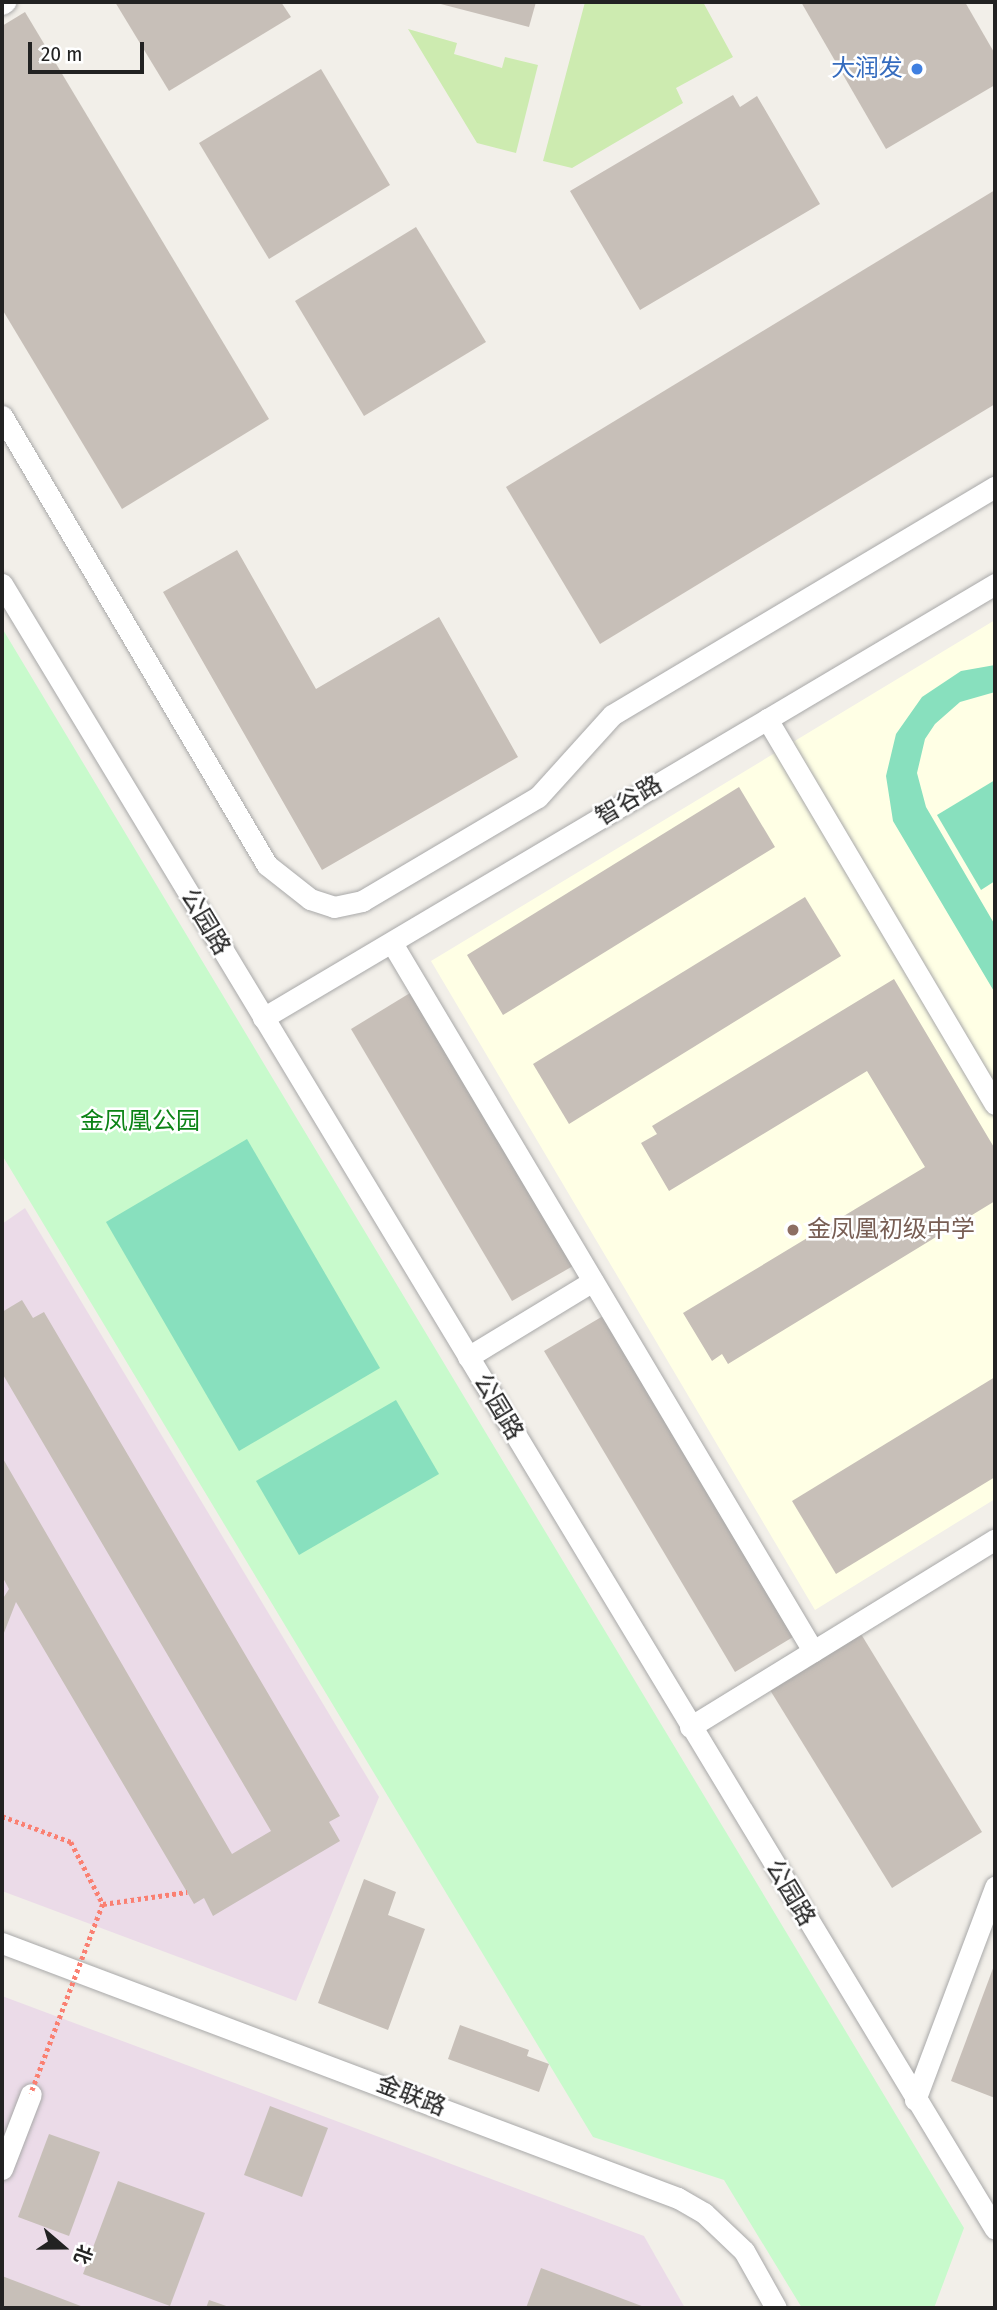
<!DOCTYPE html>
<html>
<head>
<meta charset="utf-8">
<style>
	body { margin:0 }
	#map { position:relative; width:997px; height:2310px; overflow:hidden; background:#f2efe9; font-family:"Fira Sans Condensed","Noto Sans SC",sans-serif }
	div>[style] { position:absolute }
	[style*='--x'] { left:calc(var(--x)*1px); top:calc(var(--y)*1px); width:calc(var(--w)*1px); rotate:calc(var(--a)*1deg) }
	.industrial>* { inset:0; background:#ebdbe8 }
	.education>* { inset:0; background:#ffffe5 }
	.grass>* { inset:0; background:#cdebb0 }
	.park>* { inset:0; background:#c8facc }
	.pitch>* { inset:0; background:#88e0be }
	.building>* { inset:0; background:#c7bfb8 }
	.path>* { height:4.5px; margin-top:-2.25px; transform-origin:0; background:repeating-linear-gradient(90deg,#fa8072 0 3.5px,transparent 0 7px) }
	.roads { filter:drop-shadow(0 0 2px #a9a9a9) drop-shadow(0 0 2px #a9a9a9) }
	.lane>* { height:21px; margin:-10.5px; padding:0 10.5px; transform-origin:10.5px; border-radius:10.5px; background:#fff }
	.path-bridge>* { height:4.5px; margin-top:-2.25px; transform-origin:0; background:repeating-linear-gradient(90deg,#fa8072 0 3.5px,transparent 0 7px) }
	.dots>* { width:19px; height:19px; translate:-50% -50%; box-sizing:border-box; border:4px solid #fff; border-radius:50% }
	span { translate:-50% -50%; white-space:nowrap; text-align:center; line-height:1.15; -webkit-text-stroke:5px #fff; paint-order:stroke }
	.shop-label { font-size:24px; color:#366cbe }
	.right { translate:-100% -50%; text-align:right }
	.street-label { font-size:24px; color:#222 }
	.park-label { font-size:24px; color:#0c8416 }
	.education-label { font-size:24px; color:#785e54 }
	.left { translate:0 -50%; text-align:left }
	.frame { position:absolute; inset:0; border:4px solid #222; pointer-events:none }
	.north { position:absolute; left:28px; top:2212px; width:70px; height:70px; -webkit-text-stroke:5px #fff; paint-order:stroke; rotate:110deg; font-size:19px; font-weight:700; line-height:28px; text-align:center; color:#222 }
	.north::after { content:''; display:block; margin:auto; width:24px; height:32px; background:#222; clip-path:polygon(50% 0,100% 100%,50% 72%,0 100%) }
	.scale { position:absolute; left:28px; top:42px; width:116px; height:32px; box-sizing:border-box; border:4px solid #222; border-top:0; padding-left:9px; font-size:21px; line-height:24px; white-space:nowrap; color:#222; -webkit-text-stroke:5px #fff; paint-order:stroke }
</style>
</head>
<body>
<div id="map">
	<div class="industrial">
		<div style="clip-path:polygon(25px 1208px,379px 1797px,296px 2001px,2px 1891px,2px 1224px)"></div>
		<div style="clip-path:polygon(2px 1996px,644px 2236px,685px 2308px,2px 2308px)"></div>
	</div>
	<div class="education">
		<div style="clip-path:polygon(995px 620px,995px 1499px,815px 1610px,431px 961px)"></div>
	</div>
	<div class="grass">
		<div style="clip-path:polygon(585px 2px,703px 2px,733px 57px,676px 88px,683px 103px,572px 168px,543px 161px)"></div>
		<div style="clip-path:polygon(408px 29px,457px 43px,454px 54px,502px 68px,505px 57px,538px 65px,516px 153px,477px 143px)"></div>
	</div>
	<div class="park">
		<div style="clip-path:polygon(2px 628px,964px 2228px,934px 2308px,802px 2308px,724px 2180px,593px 2137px,2px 1155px)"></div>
	</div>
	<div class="pitch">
		<div style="clip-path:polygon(995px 665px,995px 692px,960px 702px,935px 724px,925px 739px,917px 773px,926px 807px,995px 925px,995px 993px,893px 821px,886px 776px,896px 734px,922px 697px,961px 671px)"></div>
		<div style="clip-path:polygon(995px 780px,995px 881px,981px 890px,937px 815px)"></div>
		<div style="clip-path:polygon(247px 1139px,380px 1368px,239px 1451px,106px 1222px)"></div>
		<div style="clip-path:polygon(396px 1400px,439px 1474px,299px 1555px,256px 1481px)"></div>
	</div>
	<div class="building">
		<div style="clip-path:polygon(115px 2px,281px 2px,291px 17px,169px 91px)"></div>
		<div style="clip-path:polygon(433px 2px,536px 2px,529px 27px)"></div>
		<div style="clip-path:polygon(801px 2px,965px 2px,995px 54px,995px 85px,886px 149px)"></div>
		<div style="clip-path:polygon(25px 12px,269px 419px,122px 509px,2px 309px,2px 26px)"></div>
		<div style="clip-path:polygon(321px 69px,390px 185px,269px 259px,199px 143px)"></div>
		<div style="clip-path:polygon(733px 95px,740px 107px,757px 96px,820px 204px,640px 310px,570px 191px)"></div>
		<div style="clip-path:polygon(995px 190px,995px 404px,600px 644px,506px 487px)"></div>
		<div style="clip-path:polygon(416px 227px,486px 342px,364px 416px,295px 301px)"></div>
		<div style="clip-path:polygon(237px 550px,316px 689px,439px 617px,518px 757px,322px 870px,163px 592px)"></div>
		<div style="clip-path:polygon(739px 787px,775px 847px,503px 1015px,467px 955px)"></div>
		<div style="clip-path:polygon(805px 897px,841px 956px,569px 1124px,533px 1064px)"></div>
		<div style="clip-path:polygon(894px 979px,995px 1149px,995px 1201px,728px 1364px,722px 1354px,712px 1361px,683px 1313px,925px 1167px,867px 1071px,669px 1191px,641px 1143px,657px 1134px,652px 1126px)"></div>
		<div style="clip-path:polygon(410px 993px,573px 1266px,512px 1301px,351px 1029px)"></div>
		<div style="clip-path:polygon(22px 1300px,33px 1318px,44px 1312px,340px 1816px,329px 1822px,340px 1841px,213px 1916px,204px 1898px,194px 1904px,16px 1602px,2px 1638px,2px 1600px,9px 1589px,2px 1576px,2px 1457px,232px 1854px,271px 1831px,2px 1373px,2px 1312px)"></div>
		<div style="clip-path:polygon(603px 1316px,793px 1637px,735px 1672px,544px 1351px)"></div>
		<div style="clip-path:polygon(995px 1377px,995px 1477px,836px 1574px,792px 1501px)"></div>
		<div style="clip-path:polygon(861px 1634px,982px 1832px,892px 1888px,770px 1690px)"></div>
		<div style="clip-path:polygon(364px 1879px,396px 1892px,388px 1915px,425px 1929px,388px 2030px,318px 2003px)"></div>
		<div style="clip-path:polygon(995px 1963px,995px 2098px,951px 2081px)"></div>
		<div style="clip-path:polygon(460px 2025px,529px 2050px,527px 2056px,549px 2064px,539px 2092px,448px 2059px)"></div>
		<div style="clip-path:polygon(270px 2106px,328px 2128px,302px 2197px,244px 2175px)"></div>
		<div style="clip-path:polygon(49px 2134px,100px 2152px,69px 2236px,18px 2217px)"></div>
		<div style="clip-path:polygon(118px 2181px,205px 2213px,170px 2306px,83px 2274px)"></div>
		<div style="clip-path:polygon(541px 2268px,647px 2308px,526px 2308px)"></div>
		<div style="clip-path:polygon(2px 2276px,86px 2308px,2px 2308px)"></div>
		<div style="clip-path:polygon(209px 2300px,232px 2308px,206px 2308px)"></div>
	</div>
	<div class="path">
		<div style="--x:103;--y:1904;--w:85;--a:-8.1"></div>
	</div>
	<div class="roads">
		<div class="lane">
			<div style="--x:2;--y:4;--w:4;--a:-34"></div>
			<div style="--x:2;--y:416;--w:521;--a:59.45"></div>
			<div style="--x:267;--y:865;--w:55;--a:38.3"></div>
			<div style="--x:310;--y:899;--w:25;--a:18"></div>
			<div style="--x:334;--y:907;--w:29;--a:-12"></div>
			<div style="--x:362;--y:901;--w:204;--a:-30.6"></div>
			<div style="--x:538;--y:797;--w:110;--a:-47.9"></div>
			<div style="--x:612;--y:715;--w:446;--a:-30.8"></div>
			<div style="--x:2;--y:584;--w:1921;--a:58.88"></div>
			<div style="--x:767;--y:719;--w:447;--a:59.4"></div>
			<div style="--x:392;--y:943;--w:824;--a:59.26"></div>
			<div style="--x:263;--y:1018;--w:851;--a:-30.66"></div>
			<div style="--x:468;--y:1357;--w:146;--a:-31.3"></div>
			<div style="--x:690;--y:1727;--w:358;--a:-31.6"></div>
			<div style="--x:2;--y:1943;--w:722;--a:20.67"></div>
			<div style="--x:678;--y:2198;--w:30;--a:30"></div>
			<div style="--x:704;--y:2213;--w:55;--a:43.5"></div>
			<div style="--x:744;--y:2251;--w:65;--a:60.7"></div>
			<div style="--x:915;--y:2100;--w:228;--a:-69.4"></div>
			<div style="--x:2;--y:2169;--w:80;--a:-68.9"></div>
		</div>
	</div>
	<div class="path-bridge">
		<div style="--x:2;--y:1816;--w:74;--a:20.6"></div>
		<div style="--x:71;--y:1842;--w:70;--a:62.7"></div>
		<div style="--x:103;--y:1904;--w:203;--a:110.8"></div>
	</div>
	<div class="dots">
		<div style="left:917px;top:69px;background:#3f7fe0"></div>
		<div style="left:793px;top:1230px;background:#8d6e63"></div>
	</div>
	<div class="shop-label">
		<span class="right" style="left:903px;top:69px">大润发</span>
	</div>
	<div class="street-label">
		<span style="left:629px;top:801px;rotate:-31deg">智谷路</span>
		<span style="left:205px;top:922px;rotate:59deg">公园路</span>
		<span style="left:498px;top:1407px;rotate:59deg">公园路</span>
		<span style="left:790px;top:1893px;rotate:59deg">公园路</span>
		<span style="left:411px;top:2096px;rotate:21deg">金联路</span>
	</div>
	<div class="park-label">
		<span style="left:140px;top:1122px">金凤凰公园</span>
	</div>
	<div class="education-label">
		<span class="left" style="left:807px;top:1230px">金凤凰初级中学</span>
	</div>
	<div class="frame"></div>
	<div class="north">北</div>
	<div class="scale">20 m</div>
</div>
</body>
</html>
